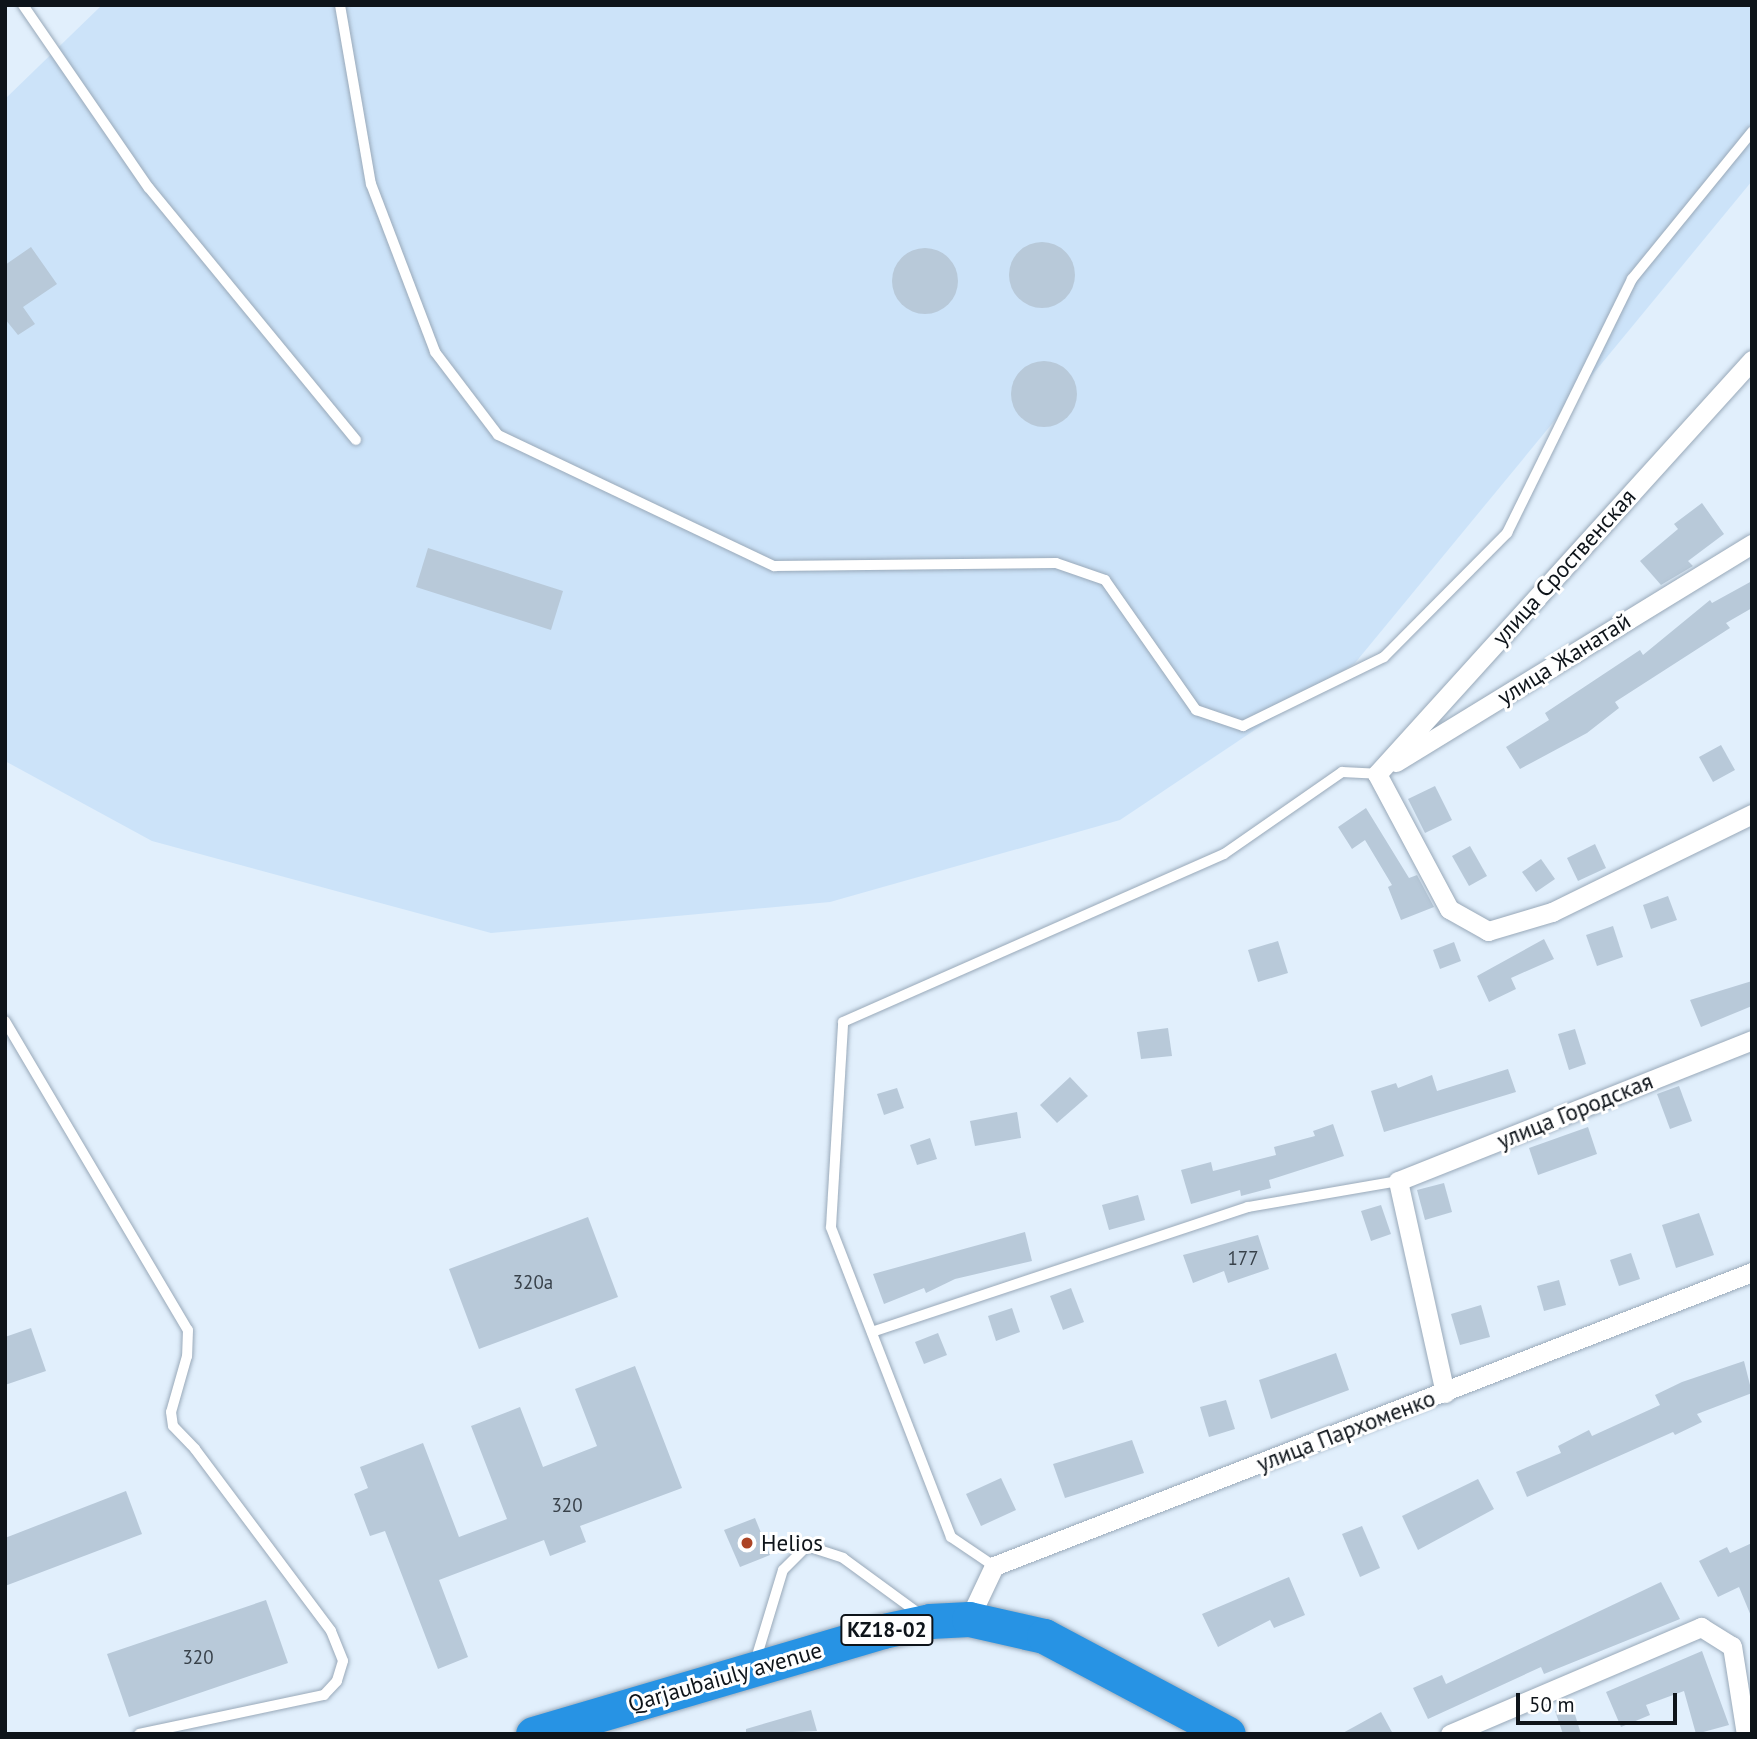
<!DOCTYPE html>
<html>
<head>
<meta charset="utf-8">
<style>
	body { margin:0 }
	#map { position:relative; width:1757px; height:1739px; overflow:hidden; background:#e1effc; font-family:"PT Sans",sans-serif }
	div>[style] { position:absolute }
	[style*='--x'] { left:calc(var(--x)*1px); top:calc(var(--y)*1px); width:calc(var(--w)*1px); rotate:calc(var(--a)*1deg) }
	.built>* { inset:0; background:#cce3f9 }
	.building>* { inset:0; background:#b8c9d9 }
	.round { border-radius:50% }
	.roads { filter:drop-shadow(0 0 2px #99a9b9) drop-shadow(0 0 2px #99a9b9) }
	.lane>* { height:10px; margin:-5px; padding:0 5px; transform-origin:5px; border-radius:5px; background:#fff }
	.street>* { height:19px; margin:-9.5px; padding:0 9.5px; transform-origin:9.5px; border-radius:9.5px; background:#fff }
	.highway>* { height:35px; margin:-17.5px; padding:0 17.5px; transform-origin:17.5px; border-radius:17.5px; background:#2793e4 }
	.dots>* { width:19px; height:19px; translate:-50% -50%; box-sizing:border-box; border:4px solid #fff; border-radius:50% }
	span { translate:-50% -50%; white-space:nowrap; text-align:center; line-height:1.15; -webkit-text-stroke:6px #fff; paint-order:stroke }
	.number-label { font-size:19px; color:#38414a }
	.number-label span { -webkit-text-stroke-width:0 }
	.shield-label span { padding:2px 5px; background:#fff; border:2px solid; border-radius:5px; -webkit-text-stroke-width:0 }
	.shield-label { font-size:21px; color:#0e141a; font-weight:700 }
	.street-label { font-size:23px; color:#0e141a }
	.poi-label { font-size:23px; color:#0e141a }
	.left { translate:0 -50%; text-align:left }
	.frame { position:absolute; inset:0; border:7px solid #0e141a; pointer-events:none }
	.scale { position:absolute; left:1516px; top:1693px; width:161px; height:32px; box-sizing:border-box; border:4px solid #0e141a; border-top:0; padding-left:9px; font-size:21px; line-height:24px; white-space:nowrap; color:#0e141a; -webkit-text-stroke:5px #fff; paint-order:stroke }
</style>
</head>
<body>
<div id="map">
	<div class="built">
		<div style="clip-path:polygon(102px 5px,1752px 5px,1752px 181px,1355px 663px,1120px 820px,830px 902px,491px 933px,152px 841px,5px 761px,5px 99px)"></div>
	</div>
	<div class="building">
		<div class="round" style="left:1009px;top:242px;width:66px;height:66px"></div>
		<div style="clip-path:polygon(31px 247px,57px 284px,23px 307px,35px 324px,18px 335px,5px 319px,5px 265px)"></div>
		<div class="round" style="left:892px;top:248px;width:66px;height:66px"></div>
		<div class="round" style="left:1011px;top:361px;width:66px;height:66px"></div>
		<div style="clip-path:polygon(1702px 503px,1724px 534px,1688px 561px,1693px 566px,1661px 585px,1640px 561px,1678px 529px,1674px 524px)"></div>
		<div style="clip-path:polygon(428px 548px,563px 591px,551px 630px,416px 587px)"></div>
		<div style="clip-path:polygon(1752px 581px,1752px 608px,1726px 623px,1730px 628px,1615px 702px,1619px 708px,1587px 733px,1520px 769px,1506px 747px,1549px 720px,1545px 713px,1640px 650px,1643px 655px,1710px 600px,1712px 603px)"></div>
		<div style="clip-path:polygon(1721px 745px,1735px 770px,1713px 782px,1699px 757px)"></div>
		<div style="clip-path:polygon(1435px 786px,1452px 820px,1425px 833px,1408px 799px)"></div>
		<div style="clip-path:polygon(1366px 808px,1409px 878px,1417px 875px,1434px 907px,1401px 920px,1388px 887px,1392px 885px,1365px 840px,1352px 849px,1338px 827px)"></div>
		<div style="clip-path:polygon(1595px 844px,1606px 868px,1578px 881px,1567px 858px)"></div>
		<div style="clip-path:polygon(1470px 846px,1487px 876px,1469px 886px,1452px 856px)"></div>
		<div style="clip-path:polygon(1541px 859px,1555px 879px,1536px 892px,1522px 872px)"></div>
		<div style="clip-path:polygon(1668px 896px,1677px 920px,1651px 929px,1643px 905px)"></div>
		<div style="clip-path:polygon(1613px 926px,1623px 957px,1597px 966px,1586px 935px)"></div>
		<div style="clip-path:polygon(1544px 939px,1554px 959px,1511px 978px,1516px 989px,1489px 1002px,1477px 976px)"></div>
		<div style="clip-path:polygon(1278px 941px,1288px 973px,1258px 982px,1248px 950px)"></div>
		<div style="clip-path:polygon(1454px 942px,1461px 961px,1440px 969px,1433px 950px)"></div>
		<div style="clip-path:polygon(1752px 981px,1752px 1006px,1701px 1027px,1690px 1000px)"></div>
		<div style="clip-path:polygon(1168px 1028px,1172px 1056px,1141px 1059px,1137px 1032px)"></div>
		<div style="clip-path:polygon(1575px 1029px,1586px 1064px,1569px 1070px,1558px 1034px)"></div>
		<div style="clip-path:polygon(1508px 1069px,1516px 1092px,1384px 1132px,1371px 1091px,1396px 1083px,1398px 1088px,1432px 1075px,1437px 1091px)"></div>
		<div style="clip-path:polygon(1070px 1077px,1088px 1096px,1057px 1123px,1040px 1105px)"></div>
		<div style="clip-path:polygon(1679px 1086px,1692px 1121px,1670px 1129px,1657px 1094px)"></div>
		<div style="clip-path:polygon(897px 1088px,904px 1108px,884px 1115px,877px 1094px)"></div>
		<div style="clip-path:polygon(1017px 1112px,1021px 1138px,975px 1146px,970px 1121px)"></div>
		<div style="clip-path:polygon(1333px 1124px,1344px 1156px,1269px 1180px,1271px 1188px,1241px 1196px,1240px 1190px,1191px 1204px,1181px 1170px,1211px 1162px,1213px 1171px,1276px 1155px,1274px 1147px,1315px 1136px,1313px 1131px)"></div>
		<div style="clip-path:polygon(1588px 1127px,1597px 1154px,1538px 1175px,1529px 1148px)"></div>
		<div style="clip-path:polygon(930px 1138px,937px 1159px,917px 1165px,910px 1145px)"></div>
		<div style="clip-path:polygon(1444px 1183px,1452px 1212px,1425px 1220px,1417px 1190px)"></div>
		<div style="clip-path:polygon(1138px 1195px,1145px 1220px,1109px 1230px,1102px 1205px)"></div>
		<div style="clip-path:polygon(1381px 1205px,1391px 1234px,1371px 1241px,1361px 1211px)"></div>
		<div style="clip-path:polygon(1699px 1213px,1714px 1255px,1676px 1268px,1662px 1225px)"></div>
		<div style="clip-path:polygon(588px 1217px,618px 1297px,479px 1349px,449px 1269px)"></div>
		<div style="clip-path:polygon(1025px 1232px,1032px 1261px,955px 1279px,926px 1293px,924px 1288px,884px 1304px,873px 1274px)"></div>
		<div style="clip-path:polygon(1258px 1235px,1269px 1269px,1228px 1283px,1224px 1271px,1193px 1283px,1183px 1255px)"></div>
		<div style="clip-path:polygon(1631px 1253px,1640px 1279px,1619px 1286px,1610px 1260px)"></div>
		<div style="clip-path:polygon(1559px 1280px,1566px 1305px,1544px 1311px,1537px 1286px)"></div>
		<div style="clip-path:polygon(1071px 1288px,1084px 1322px,1063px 1330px,1050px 1296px)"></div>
		<div style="clip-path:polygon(1481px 1305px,1490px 1337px,1460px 1345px,1451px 1314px)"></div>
		<div style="clip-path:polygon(1012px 1308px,1020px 1332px,996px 1341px,988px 1316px)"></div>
		<div style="clip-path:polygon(31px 1328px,46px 1371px,5px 1385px,5px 1337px)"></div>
		<div style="clip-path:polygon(938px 1333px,947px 1355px,924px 1364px,915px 1342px)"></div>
		<div style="clip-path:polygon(1336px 1353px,1349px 1390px,1271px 1419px,1259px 1380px)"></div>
		<div style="clip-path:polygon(1744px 1361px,1752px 1393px,1697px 1414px,1702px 1422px,1675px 1435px,1673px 1432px,1527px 1497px,1516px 1472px,1561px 1453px,1558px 1446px,1589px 1430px,1592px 1436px,1660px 1405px,1655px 1395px,1682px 1382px)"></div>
		<div style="clip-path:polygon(635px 1366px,682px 1488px,580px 1526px,586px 1542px,550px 1556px,544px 1540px,439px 1580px,468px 1657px,438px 1669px,385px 1531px,370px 1536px,354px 1494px,368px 1488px,360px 1467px,423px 1443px,459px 1537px,507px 1519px,471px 1426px,520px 1407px,543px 1467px,597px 1446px,575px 1389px)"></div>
		<div style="clip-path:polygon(1226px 1400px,1235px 1429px,1209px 1437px,1200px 1407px)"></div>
		<div style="clip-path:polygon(1132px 1440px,1144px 1473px,1065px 1498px,1053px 1464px)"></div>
		<div style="clip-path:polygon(1001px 1478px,1016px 1510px,981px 1526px,966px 1494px)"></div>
		<div style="clip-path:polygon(1478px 1479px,1494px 1509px,1418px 1550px,1402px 1516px)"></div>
		<div style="clip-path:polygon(126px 1491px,142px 1534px,5px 1586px,5px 1538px)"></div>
		<div style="clip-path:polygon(755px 1518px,770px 1555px,740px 1567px,724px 1530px)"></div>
		<div style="clip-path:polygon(1362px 1526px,1380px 1568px,1360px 1577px,1342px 1534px)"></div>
		<div style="clip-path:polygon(1752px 1543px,1752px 1616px,1751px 1616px,1739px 1587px,1718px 1597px,1699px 1561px,1727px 1547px,1730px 1553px)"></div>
		<div style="clip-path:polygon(1289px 1577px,1305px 1615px,1274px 1628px,1270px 1620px,1218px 1647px,1202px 1614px)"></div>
		<div style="clip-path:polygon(1661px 1582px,1680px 1619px,1544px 1674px,1541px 1667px,1428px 1719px,1413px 1688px,1442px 1675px,1446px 1684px)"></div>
		<div style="clip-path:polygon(266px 1600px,288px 1663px,129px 1717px,107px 1654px)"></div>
		<div style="clip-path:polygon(1702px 1651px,1729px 1725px,1696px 1734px,1684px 1691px,1646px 1705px,1650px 1715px,1621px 1727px,1606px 1692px)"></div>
		<div style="clip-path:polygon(1572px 1705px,1581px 1734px,1563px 1734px,1555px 1711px)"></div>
		<div style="clip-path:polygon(811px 1710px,817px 1731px,746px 1734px,746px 1729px)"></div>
		<div style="clip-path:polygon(1381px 1712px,1393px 1734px,1341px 1734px)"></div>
	</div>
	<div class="roads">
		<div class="lane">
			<div style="--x:23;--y:5;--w:222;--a:55.5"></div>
			<div style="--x:149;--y:188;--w:326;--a:50.6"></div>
			<div style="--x:340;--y:5;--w:182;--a:80.2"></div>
			<div style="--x:371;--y:184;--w:180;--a:69.1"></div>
			<div style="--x:435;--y:352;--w:104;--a:52.8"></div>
			<div style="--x:498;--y:435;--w:306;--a:25.4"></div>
			<div style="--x:774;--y:566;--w:282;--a:-0.6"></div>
			<div style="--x:1056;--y:563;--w:52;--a:19.1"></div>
			<div style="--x:1105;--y:580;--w:159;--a:55"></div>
			<div style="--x:1196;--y:710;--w:50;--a:18.8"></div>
			<div style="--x:1243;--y:726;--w:157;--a:-26.1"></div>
			<div style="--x:1384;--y:657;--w:175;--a:-45.2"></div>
			<div style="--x:1507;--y:533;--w:283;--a:-63.8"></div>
			<div style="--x:1632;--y:279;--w:190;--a:-50.8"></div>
			<div style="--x:5;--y:1021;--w:359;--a:59.4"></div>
			<div style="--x:188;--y:1330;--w:26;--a:92"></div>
			<div style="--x:187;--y:1356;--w:58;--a:105.9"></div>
			<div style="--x:171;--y:1412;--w:14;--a:82"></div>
			<div style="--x:173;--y:1426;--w:32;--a:46"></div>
			<div style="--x:195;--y:1449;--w:227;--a:53.2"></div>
			<div style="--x:331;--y:1631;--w:32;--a:68"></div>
			<div style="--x:343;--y:1661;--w:21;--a:107"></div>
			<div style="--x:337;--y:1681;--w:19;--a:133"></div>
			<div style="--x:324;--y:1695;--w:189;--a:168.1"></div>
			<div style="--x:872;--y:1332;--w:396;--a:-18.4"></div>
			<div style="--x:1248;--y:1207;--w:152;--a:-9.8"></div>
			<div style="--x:994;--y:1566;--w:52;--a:-146"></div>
			<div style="--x:951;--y:1537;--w:332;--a:-111.2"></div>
			<div style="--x:831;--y:1227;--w:205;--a:-86.6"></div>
			<div style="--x:843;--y:1022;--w:416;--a:-23.8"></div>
			<div style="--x:1224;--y:854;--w:144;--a:-34.8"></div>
			<div style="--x:1342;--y:772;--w:35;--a:3"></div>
			<div style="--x:755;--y:1662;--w:96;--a:-73.1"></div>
			<div style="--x:783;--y:1570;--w:34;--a:-45"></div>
			<div style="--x:807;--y:1546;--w:38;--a:18"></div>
			<div style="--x:843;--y:1558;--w:97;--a:36.2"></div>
		</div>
		<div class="street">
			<div style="--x:1396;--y:762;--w:417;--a:-31.5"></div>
			<div style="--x:1377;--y:774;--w:559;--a:-47.83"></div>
			<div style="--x:1377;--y:774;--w:153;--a:61.9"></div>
			<div style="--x:1449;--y:909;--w:45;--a:29.4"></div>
			<div style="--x:1488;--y:931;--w:67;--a:-16.5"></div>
			<div style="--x:1552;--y:912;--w:223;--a:-26.1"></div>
			<div style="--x:1445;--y:1393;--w:217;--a:-102.5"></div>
			<div style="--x:1398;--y:1181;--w:381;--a:-21.7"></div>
			<div style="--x:969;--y:1619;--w:59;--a:-64.7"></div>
			<div style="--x:994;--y:1566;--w:813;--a:-21.2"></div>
			<div style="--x:1450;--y:1734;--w:273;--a:-23.1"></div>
			<div style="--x:1701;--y:1627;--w:36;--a:32"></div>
			<div style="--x:1732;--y:1646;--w:89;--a:81"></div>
		</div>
		<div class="highway">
			<div style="--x:533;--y:1734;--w:365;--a:-16.4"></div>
			<div style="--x:883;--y:1631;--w:48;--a:-12"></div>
			<div style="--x:930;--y:1621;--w:39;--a:-3"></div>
			<div style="--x:969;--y:1619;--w:77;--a:12.8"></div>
			<div style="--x:1044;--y:1636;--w:208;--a:28"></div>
		</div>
	</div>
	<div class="dots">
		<div style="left:747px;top:1543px;background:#ac4425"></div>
	</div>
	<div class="number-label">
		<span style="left:1243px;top:1259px">177</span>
		<span style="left:533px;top:1283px">320а</span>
		<span style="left:567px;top:1506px">320</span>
		<span style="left:198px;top:1658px">320</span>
	</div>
	<div class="shield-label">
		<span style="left:887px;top:1630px">KZ18-02</span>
	</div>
	<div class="street-label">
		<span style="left:1564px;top:567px;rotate:-48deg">улица Сроственская</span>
		<span style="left:1564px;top:659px;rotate:-32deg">улица Жанатай</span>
		<span style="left:1575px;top:1111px;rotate:-22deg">улица Городская</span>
		<span style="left:1346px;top:1431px;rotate:-21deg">улица Пархоменко</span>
		<span style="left:725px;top:1677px;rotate:-16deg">Qarjaubaiuly avenue</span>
	</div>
	<div class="poi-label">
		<span class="left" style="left:761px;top:1543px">Helios</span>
	</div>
	<div class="frame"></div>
	<div class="scale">50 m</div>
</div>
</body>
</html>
